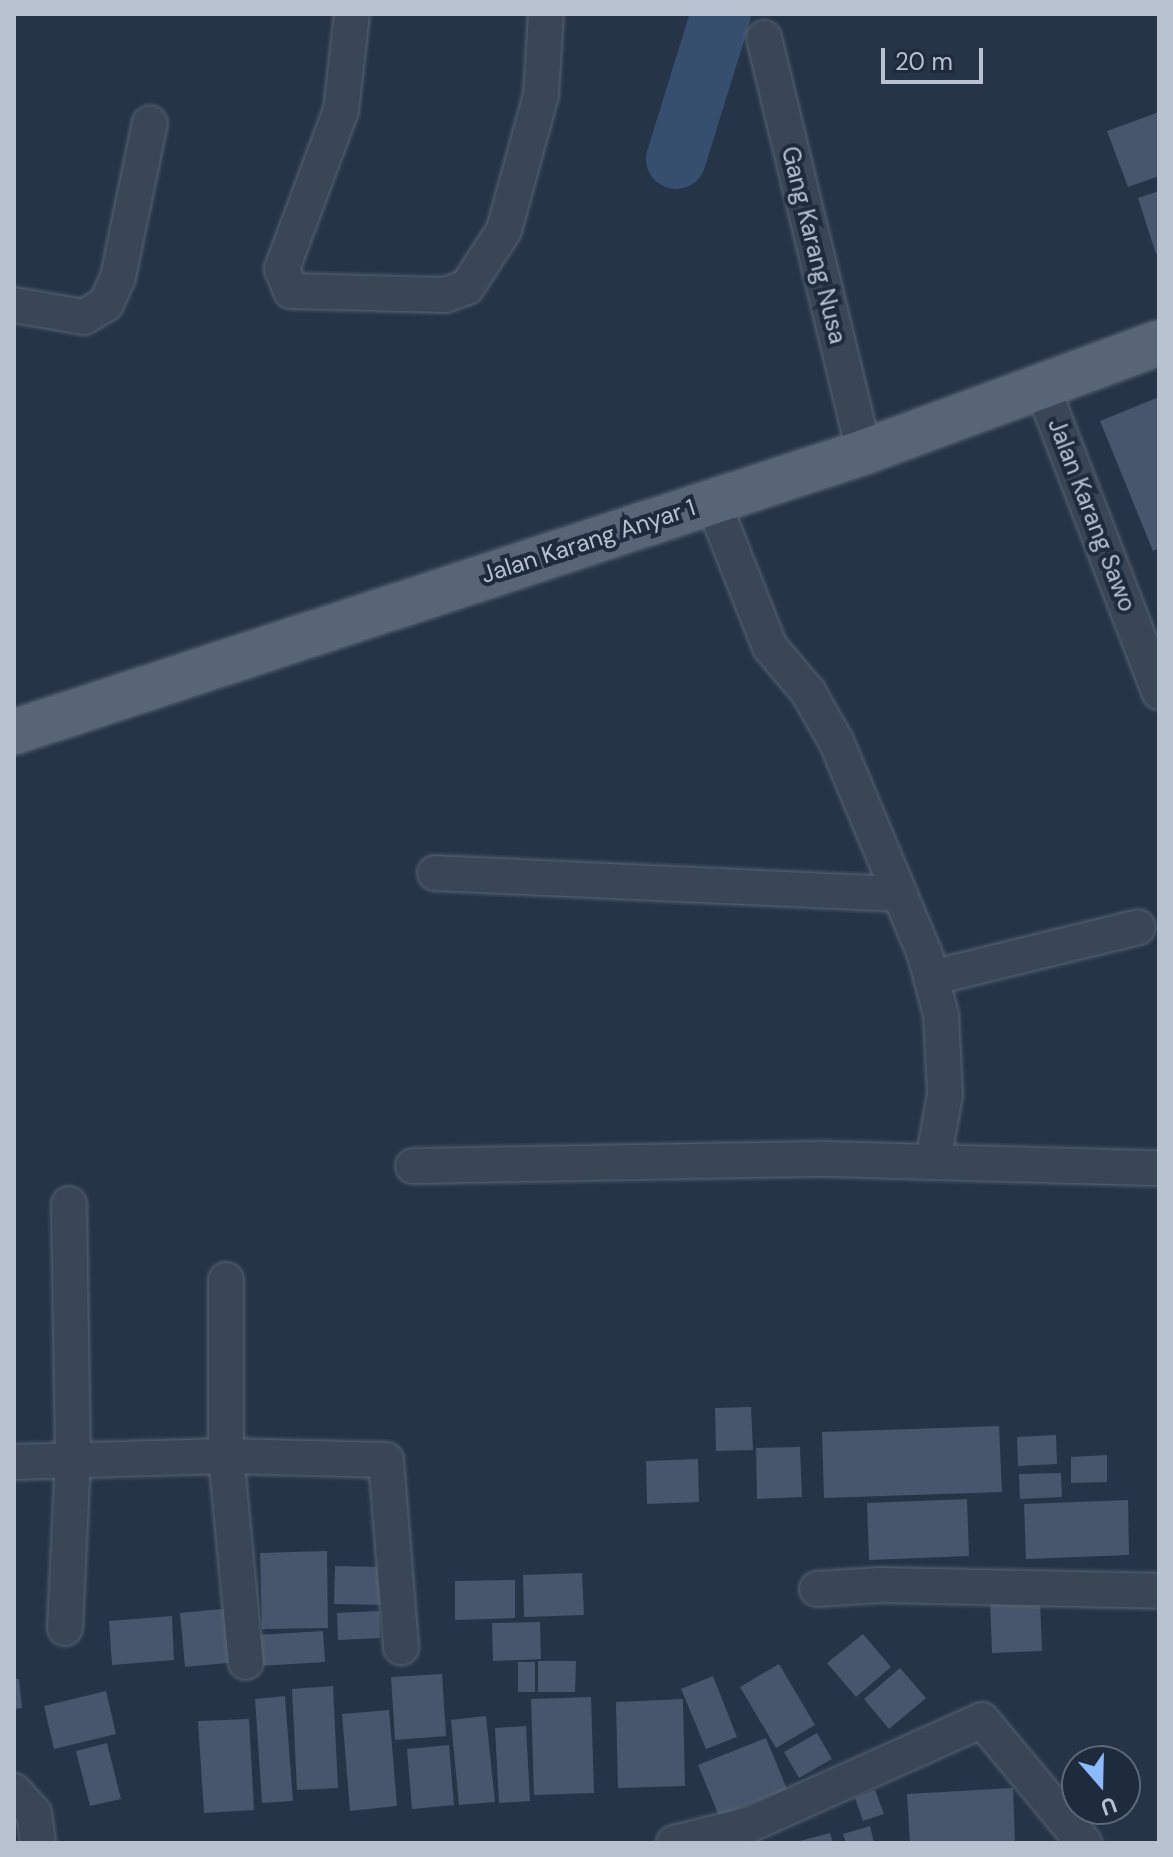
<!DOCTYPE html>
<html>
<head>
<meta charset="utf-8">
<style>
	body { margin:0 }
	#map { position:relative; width:1173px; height:1857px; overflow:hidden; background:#253447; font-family:"DM Sans",sans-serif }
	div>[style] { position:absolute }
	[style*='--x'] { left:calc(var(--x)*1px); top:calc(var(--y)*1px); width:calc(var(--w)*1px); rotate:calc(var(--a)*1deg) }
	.river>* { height:60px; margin:-30px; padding:0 30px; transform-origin:30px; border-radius:30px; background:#374f6f }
	.building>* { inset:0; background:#47566c }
	.roads { filter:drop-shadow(0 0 2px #586473) drop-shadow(0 0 2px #586473) }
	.minor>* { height:34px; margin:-17px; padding:0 17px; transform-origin:17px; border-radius:17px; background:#3a4656 }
	.major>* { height:44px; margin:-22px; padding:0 22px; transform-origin:22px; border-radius:22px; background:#586576 }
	span { translate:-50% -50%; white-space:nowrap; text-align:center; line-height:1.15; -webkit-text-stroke:8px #1e2b3c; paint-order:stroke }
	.street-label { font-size:24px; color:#b8c1cf }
	.frame { position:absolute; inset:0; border:16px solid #b8c1cf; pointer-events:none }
	.north { position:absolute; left:1061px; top:1745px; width:80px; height:80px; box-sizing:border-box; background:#1e2b3c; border:2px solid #5c6777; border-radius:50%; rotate:160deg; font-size:22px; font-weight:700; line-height:32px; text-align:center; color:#b8c1cf }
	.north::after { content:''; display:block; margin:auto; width:28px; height:36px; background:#8dbaff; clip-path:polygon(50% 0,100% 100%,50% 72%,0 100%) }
	.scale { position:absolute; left:881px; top:48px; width:102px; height:36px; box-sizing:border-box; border:4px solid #b8c1cf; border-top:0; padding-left:10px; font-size:24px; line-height:28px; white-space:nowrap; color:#b8c1cf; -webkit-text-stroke:6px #1e2b3c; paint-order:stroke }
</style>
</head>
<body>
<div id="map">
	<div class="river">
		<div style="--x:676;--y:159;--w:152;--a:-72.8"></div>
	</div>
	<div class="building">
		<div style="clip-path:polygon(1159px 112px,1159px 176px,1128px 187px,1107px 131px)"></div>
		<div style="clip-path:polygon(1159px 191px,1159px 253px,1156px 254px,1138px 198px)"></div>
		<div style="clip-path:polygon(1159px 397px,1159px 548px,1153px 551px,1100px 421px)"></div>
		<div style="clip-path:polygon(751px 1407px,753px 1450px,716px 1451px,715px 1408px)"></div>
		<div style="clip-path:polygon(999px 1426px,1002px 1492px,824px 1498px,822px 1432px)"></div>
		<div style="clip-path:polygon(1056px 1435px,1057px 1464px,1018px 1466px,1017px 1437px)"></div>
		<div style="clip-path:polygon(800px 1447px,802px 1497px,757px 1499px,756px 1448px)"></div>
		<div style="clip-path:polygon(1107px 1455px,1107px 1482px,1071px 1483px,1071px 1457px)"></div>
		<div style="clip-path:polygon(698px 1459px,699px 1502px,647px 1504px,646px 1461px)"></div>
		<div style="clip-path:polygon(1061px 1473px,1062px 1497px,1020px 1499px,1019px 1474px)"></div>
		<div style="clip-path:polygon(967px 1499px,969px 1556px,869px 1560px,867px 1503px)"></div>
		<div style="clip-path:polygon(1128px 1500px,1129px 1555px,1026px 1559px,1024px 1504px)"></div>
		<div style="clip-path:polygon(327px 1551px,328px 1628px,262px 1629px,260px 1553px)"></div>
		<div style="clip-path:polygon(335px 1566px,383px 1567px,383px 1605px,334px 1604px)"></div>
		<div style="clip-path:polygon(582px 1573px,584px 1615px,524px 1617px,523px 1575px)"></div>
		<div style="clip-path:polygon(515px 1580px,515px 1618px,455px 1620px,455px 1581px)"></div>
		<div style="clip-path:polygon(1040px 1600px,1042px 1651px,992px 1653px,990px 1601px)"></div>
		<div style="clip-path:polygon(232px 1608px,237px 1662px,185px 1667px,180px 1613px)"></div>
		<div style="clip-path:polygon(379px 1611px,380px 1638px,338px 1640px,337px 1613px)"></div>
		<div style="clip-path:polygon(172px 1616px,174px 1660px,112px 1665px,109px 1621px)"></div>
		<div style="clip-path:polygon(540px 1622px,541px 1659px,493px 1661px,492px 1623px)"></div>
		<div style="clip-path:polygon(323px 1631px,325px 1662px,259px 1666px,257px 1635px)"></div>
		<div style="clip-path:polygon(863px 1634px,891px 1667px,856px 1697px,827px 1663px)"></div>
		<div style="clip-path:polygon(538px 1661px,576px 1661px,575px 1692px,538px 1692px)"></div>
		<div style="clip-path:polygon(518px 1662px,535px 1662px,535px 1692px,518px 1692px)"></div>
		<div style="clip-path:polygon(779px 1664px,815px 1725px,776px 1748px,740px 1687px)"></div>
		<div style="clip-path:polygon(900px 1668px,926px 1698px,889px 1729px,864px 1699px)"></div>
		<div style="clip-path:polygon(442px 1674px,446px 1736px,395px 1740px,391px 1677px)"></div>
		<div style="clip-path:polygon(713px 1676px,737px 1737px,706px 1749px,681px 1689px)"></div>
		<div style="clip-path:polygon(14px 1679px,19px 1679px,22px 1708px,14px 1709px)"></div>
		<div style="clip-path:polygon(333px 1686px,338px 1788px,297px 1790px,292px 1689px)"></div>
		<div style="clip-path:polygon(106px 1691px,116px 1734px,54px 1749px,44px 1706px)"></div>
		<div style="clip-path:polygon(285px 1696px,293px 1801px,262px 1803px,255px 1699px)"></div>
		<div style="clip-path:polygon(591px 1697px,594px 1793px,534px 1795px,531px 1699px)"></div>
		<div style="clip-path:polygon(683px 1699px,685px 1786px,618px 1788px,616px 1702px)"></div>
		<div style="clip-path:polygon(389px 1710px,397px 1806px,350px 1811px,342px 1714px)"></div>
		<div style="clip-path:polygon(486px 1716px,495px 1802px,459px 1805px,451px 1720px)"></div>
		<div style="clip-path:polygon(249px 1719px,254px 1810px,204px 1813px,198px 1721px)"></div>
		<div style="clip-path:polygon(526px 1726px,530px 1801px,499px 1803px,495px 1728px)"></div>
		<div style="clip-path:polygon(817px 1733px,832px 1759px,799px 1778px,784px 1752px)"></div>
		<div style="clip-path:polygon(766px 1738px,787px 1789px,719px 1816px,698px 1765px)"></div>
		<div style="clip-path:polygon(107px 1743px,121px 1799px,90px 1806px,76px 1751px)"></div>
		<div style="clip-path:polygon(449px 1745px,454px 1805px,412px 1809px,407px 1749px)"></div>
		<div style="clip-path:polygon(1013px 1788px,1015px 1843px,910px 1843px,907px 1794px)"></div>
		<div style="clip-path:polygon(875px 1790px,884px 1814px,863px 1821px,855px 1798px)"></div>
		<div style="clip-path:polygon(870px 1826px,874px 1843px,846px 1843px,843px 1834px)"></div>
		<div style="clip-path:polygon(830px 1833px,833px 1843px,797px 1843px,796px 1842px)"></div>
	</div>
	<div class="roads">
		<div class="minor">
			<div style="--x:352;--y:14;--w:97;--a:96.5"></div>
			<div style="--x:341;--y:110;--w:170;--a:110.4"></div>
			<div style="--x:282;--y:269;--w:24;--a:68"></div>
			<div style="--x:291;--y:291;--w:154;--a:1.5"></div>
			<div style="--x:445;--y:295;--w:23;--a:-20"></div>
			<div style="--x:467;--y:287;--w:68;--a:-57"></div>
			<div style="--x:504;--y:230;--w:140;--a:-74.7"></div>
			<div style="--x:541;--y:95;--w:81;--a:-86.5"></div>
			<div style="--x:764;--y:38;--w:426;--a:76.4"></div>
			<div style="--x:14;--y:305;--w:71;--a:9.7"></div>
			<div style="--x:84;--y:317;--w:26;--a:-31"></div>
			<div style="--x:106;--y:304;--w:30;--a:-66"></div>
			<div style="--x:118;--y:277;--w:157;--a:-78.3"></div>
			<div style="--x:1041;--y:384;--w:330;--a:69"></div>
			<div style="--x:712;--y:500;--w:158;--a:68.5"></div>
			<div style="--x:770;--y:647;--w:59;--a:49.8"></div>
			<div style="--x:808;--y:692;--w:56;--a:60.3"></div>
			<div style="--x:836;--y:741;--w:232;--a:67.4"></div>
			<div style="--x:925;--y:955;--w:62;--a:75.1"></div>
			<div style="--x:941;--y:1015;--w:80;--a:87.1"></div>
			<div style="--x:945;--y:1095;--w:67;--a:100.3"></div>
			<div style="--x:435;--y:873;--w:465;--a:2.6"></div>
			<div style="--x:931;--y:978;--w:213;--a:-13.8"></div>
			<div style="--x:413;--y:1166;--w:414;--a:-1"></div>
			<div style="--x:827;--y:1159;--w:332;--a:1.6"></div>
			<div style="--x:226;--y:1280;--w:176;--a:90"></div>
			<div style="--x:226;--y:1456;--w:207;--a:84.5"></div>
			<div style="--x:14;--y:1462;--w:212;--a:-1.6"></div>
			<div style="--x:226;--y:1456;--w:160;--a:1.4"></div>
			<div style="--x:386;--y:1460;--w:188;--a:85.4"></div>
			<div style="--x:817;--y:1589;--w:63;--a:-3.6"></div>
			<div style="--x:880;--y:1585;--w:279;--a:1.2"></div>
			<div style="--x:65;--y:1628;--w:168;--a:-87.3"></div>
			<div style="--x:73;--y:1460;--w:256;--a:-90.9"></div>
			<div style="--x:14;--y:1791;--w:30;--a:48"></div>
			<div style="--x:34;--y:1813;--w:30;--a:82"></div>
			<div style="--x:674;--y:1843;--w:79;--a:-13.9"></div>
			<div style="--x:751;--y:1824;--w:253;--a:-24.2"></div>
			<div style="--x:982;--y:1720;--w:160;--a:50.3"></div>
		</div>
		<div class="major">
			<div style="--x:14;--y:732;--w:895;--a:-18.23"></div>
			<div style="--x:864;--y:452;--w:314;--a:-20.3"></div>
		</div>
	</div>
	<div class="street-label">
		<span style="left:814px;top:245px;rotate:76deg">Gang Karang Nusa</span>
		<span style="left:1092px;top:515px;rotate:69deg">Jalan Karang Sawo</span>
		<span style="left:588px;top:541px;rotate:-18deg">Jalan Karang Anyar 1</span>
	</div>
	<div class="frame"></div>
	<div class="north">U</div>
	<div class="scale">20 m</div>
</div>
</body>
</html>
